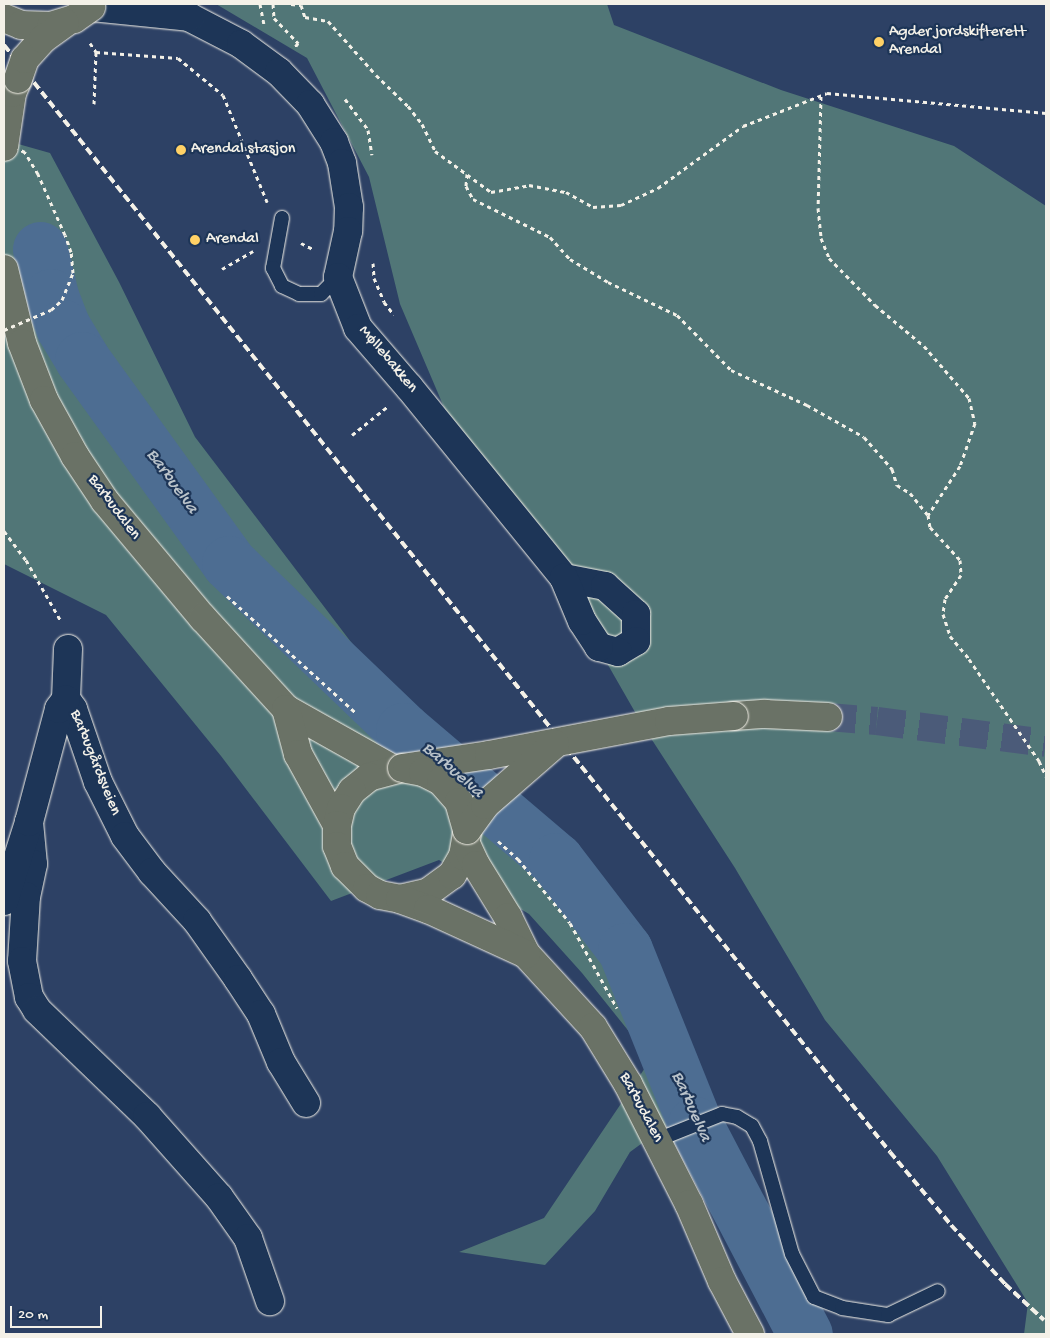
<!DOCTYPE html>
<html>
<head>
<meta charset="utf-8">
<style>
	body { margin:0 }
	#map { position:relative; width:1050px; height:1338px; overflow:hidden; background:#2d4165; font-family:"Gochi Hand",sans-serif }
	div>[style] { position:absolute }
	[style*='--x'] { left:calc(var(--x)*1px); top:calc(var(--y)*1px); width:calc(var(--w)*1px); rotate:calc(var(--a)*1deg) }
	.green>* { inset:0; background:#517677 }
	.river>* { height:55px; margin:-27.5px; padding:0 27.5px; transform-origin:27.5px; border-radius:27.5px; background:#4d6d92 }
	.primary-tunnel>* { height:28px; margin-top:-14px; transform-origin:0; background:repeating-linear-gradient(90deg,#4b5b79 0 28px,transparent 0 42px) }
	.path>* { height:3px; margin-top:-1.5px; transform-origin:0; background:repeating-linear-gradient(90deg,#f4f1e8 0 4px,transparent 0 8px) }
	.roads { filter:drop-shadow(0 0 1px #f4f1e8) drop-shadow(0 0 1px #f4f1e8) }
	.service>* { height:14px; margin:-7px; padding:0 7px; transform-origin:7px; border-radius:7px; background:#1d3557 }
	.minor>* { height:28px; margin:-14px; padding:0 14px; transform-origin:14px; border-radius:14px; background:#1d3557 }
	.primary>* { height:28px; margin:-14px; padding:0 14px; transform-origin:14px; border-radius:14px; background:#6a7266 }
	.rail>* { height:4px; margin-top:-2px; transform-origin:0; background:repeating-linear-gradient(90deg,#f4f1e8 0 8px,transparent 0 12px) }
	.path-bridge>* { height:3px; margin-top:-1.5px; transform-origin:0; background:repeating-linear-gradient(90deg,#f4f1e8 0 4px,transparent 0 8px) }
	.bridges { filter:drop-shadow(0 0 1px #f4f1e8) drop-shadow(0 0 1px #f4f1e8) }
	.primary-bridge>* { height:28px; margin:-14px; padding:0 14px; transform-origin:14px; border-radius:14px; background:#6a7266 }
	.dots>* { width:14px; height:14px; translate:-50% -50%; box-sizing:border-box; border:2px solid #1d3557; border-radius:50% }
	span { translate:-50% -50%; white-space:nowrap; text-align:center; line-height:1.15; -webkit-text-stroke:4.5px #1d3557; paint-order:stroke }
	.poi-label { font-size:16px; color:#f4f1e8 }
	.left { translate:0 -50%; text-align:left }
	.street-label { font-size:16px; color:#f4f1e8 }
	.water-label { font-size:18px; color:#bac3ca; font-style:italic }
	.frame { position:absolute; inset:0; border:5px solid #f4f1e8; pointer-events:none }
	.scale { position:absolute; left:10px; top:1306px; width:92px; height:22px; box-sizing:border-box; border:2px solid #f4f1e8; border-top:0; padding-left:6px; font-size:15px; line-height:18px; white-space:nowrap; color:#f4f1e8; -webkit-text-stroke:4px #1d3557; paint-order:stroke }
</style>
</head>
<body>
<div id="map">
	<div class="green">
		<div style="clip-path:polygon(216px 4px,607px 4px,614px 25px,781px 90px,954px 146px,1046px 206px,1046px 1334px,1024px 1334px,1028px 1303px,937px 1156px,825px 1020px,735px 868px,643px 726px,553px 569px,452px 426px,400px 304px,369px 177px,307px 58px)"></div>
		<div style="clip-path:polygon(4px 140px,50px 153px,119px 282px,195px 437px,411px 721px,553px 839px,654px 983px,701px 1100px,630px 1152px,595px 1211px,545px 1265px,459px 1252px,544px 1218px,651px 1059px,582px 973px,529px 914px,439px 860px,331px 901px,221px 756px,106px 615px,4px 564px)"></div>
	</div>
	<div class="river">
		<div style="--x:40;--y:249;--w:48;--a:76.8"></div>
		<div style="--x:51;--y:296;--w:33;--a:69"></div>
		<div style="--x:63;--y:327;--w:37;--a:59"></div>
		<div style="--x:82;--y:359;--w:251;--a:54.2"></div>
		<div style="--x:229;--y:563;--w:241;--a:43.8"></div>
		<div style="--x:403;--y:730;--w:201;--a:40.4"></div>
		<div style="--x:556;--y:860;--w:113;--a:52.5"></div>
		<div style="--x:625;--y:950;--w:188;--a:68.1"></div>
		<div style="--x:695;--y:1124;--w:237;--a:62.4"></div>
	</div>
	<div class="primary-tunnel">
		<div style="--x:828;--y:717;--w:49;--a:4.7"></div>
		<div style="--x:877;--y:721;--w:170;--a:7.4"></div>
	</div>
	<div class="path">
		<div style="--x:260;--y:4;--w:20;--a:79"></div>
		<div style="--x:273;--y:4;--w:14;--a:86"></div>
		<div style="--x:274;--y:18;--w:35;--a:46"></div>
		<div style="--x:298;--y:43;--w:5;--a:127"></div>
		<div style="--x:291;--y:4;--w:10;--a:6"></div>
		<div style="--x:301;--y:5;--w:13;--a:72"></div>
		<div style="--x:305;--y:17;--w:23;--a:10"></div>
		<div style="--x:328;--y:21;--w:72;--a:48.4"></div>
		<div style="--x:376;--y:75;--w:45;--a:44.1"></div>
		<div style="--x:408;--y:106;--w:23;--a:52"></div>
		<div style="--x:422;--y:124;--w:30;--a:64"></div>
		<div style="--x:435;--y:151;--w:69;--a:36.2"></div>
		<div style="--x:491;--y:192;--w:39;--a:-10"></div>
		<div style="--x:529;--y:185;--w:38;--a:11"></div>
		<div style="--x:566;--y:192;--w:31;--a:29"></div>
		<div style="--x:593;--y:207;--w:28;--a:-4"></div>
		<div style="--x:621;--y:205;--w:41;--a:-24.7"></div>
		<div style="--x:658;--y:188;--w:105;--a:-36.1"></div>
		<div style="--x:743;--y:126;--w:90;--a:-21.4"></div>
		<div style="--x:827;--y:93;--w:220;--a:5.2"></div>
		<div style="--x:90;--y:43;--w:11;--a:56"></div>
		<div style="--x:96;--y:52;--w:82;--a:4.2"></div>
		<div style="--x:178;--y:58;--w:58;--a:39.4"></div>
		<div style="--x:223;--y:95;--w:116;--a:67.6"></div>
		<div style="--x:821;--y:96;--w:112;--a:91.5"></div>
		<div style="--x:818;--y:208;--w:30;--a:84"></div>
		<div style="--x:821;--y:238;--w:22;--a:68"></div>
		<div style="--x:829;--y:258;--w:66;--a:45.6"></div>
		<div style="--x:875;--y:305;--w:64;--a:39.9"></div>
		<div style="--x:924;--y:346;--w:69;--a:49.1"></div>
		<div style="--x:969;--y:398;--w:26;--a:77"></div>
		<div style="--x:975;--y:423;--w:46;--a:109.2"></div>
		<div style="--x:960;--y:466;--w:59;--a:123.1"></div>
		<div style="--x:345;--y:99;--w:39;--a:53"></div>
		<div style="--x:368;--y:130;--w:25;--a:81"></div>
		<div style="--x:94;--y:104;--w:52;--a:-87.8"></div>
		<div style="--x:467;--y:174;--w:12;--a:95"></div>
		<div style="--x:466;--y:186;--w:15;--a:62"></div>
		<div style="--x:473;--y:199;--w:86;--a:26.3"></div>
		<div style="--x:550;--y:237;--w:30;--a:48"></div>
		<div style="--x:570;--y:259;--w:44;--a:31.2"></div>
		<div style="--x:608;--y:282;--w:76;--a:25.6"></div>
		<div style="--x:677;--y:315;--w:77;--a:45.5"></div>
		<div style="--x:731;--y:370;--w:84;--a:24.7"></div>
		<div style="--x:807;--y:405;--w:65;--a:29.3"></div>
		<div style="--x:864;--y:437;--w:43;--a:48.8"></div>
		<div style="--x:892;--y:469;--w:17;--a:73"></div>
		<div style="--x:897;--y:485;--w:15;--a:32"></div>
		<div style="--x:910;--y:493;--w:28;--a:51"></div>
		<div style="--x:928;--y:515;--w:12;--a:81"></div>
		<div style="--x:930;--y:527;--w:45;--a:47.7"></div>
		<div style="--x:960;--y:560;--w:15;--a:86"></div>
		<div style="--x:961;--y:575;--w:29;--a:124"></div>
		<div style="--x:945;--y:599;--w:15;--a:98"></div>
		<div style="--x:943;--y:614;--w:23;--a:72"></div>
		<div style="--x:950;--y:636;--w:30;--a:50"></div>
		<div style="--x:969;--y:659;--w:124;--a:55.5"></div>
		<div style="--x:1039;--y:761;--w:17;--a:65"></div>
		<div style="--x:301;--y:243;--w:13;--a:27"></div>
		<div style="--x:373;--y:263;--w:15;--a:86"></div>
		<div style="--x:374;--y:278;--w:26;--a:67"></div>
		<div style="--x:384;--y:302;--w:16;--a:52"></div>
		<div style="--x:222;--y:269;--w:36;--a:-30"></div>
		<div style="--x:352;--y:435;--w:45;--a:-38.7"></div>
		<div style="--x:4;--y:531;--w:36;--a:53"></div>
		<div style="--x:26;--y:560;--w:70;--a:60.2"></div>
		<div style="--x:227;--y:596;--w:174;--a:42.2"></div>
		<div style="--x:498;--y:841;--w:27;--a:42"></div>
		<div style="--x:518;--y:859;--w:82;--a:50.9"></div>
		<div style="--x:570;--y:923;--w:97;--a:61.1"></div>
	</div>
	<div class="roads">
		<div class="service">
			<div style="--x:282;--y:218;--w:51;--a:100.2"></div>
			<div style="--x:273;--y:268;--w:20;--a:63"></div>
			<div style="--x:282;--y:286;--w:19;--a:25"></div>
			<div style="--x:299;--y:294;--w:22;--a:0"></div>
			<div style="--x:321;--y:294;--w:24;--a:-45"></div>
			<div style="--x:657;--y:1140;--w:70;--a:-21.8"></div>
			<div style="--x:722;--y:1114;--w:15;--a:11"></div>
			<div style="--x:737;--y:1117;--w:17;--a:31"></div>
			<div style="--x:752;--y:1126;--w:17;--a:62"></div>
			<div style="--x:760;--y:1141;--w:117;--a:74.2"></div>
			<div style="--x:792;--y:1254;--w:48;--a:62.9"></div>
			<div style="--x:814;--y:1297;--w:30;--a:21"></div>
			<div style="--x:842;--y:1308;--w:47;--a:8.7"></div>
			<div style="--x:888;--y:1315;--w:55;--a:-25.6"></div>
		</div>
		<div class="minor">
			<div style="--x:170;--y:4;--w:23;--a:34"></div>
			<div style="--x:189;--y:17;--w:59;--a:27.4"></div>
			<div style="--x:241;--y:44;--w:47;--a:36.4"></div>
			<div style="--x:279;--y:72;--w:45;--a:45.9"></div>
			<div style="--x:310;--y:104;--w:45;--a:57.7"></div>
			<div style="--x:334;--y:142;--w:22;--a:69"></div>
			<div style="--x:342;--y:163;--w:45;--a:81"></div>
			<div style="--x:349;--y:207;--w:24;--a:92"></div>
			<div style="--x:348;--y:231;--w:47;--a:102.3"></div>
			<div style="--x:338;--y:277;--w:55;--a:68.6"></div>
			<div style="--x:358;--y:328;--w:78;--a:49.2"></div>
			<div style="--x:409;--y:387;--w:246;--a:50.9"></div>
			<div style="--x:564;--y:578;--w:42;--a:11"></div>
			<div style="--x:605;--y:586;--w:42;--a:42.1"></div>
			<div style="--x:636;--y:614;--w:27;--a:90"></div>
			<div style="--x:636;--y:641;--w:21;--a:149"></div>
			<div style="--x:618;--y:652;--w:20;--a:-165"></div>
			<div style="--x:599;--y:647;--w:31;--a:-123"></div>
			<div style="--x:582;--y:621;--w:47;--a:-112.7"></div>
			<div style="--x:91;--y:7;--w:99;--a:5.8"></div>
			<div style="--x:66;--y:699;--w:12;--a:55"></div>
			<div style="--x:73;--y:709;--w:77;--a:71.1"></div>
			<div style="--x:98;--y:782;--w:60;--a:63.4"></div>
			<div style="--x:125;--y:836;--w:45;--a:53.1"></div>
			<div style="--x:152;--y:872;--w:67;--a:47.4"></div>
			<div style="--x:197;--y:921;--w:71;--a:54.7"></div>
			<div style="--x:238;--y:979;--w:42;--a:56.7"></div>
			<div style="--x:261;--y:1014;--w:52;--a:67.4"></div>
			<div style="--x:281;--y:1062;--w:48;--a:58.6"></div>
			<div style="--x:66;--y:699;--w:50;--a:-87.7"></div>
			<div style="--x:29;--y:822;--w:42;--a:84.6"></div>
			<div style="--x:33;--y:864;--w:33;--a:102"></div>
			<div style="--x:26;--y:896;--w:65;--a:93.5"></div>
			<div style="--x:22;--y:961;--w:37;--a:79"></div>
			<div style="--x:29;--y:997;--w:15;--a:58"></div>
			<div style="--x:37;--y:1010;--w:153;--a:43.9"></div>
			<div style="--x:147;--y:1116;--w:108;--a:48.4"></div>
			<div style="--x:219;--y:1197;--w:50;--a:54.7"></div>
			<div style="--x:248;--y:1238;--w:67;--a:70.8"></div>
			<div style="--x:4;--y:901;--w:83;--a:-72.4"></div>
			<div style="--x:29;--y:822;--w:117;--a:-75.1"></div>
			<div style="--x:59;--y:709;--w:12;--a:-55"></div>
		</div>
		<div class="primary">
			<div style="--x:4;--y:147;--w:55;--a:-81.6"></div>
			<div style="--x:12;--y:93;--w:15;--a:-67"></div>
			<div style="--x:4;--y:269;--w:76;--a:76.3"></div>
			<div style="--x:22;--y:343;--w:61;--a:68.9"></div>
			<div style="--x:44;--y:400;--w:64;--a:61"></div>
			<div style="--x:75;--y:456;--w:54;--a:56.3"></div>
			<div style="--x:105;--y:501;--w:153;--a:50.1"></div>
			<div style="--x:203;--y:618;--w:123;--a:47.6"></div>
			<div style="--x:286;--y:709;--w:123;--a:29.3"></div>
			<div style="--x:286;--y:709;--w:47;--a:75.1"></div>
			<div style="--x:298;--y:754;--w:81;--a:61.2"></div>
			<div style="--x:734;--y:716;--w:31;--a:-4"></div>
			<div style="--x:765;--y:714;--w:63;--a:2.7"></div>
			<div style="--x:402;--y:768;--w:34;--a:165"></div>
			<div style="--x:369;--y:777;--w:22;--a:141"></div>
			<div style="--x:352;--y:791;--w:20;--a:123"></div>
			<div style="--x:341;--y:808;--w:17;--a:103"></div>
			<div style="--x:337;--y:825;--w:21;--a:90"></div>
			<div style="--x:337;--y:846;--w:22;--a:68"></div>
			<div style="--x:345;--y:866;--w:31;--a:45"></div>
			<div style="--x:367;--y:888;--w:15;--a:28"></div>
			<div style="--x:380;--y:895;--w:20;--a:11"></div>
			<div style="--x:400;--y:899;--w:28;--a:-13"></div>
			<div style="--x:427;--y:893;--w:31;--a:-36"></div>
			<div style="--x:452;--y:875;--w:22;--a:-60"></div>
			<div style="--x:463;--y:856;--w:22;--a:-80"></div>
			<div style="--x:466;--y:844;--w:23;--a:65"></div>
			<div style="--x:476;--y:865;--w:61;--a:58.4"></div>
			<div style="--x:508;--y:917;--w:41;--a:64.1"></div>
			<div style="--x:526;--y:954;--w:99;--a:47.5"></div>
			<div style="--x:593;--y:1027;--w:67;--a:58.4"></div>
			<div style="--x:628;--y:1084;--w:135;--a:63.1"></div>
			<div style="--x:689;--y:1204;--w:84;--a:66.8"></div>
			<div style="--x:722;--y:1281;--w:60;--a:62.2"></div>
			<div style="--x:400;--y:899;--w:30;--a:20"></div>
			<div style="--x:428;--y:909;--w:108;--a:24.7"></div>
		</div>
	</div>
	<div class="rail">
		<div style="--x:4;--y:45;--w:1418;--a:51.33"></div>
		<div style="--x:890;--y:1152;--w:95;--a:50.1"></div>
		<div style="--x:951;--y:1225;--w:80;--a:47.5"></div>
		<div style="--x:1005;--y:1284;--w:53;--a:42.7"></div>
	</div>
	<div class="path-bridge">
		<div style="--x:4;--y:330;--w:51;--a:-23.1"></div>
		<div style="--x:51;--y:310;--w:15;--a:-42"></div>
		<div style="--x:62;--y:300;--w:29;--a:-68"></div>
		<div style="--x:73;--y:273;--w:21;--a:-95"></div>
		<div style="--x:71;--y:252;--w:18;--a:-109"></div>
		<div style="--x:65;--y:235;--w:67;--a:-113.9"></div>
		<div style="--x:38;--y:174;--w:26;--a:-121"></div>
		<div style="--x:25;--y:152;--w:8;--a:-157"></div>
	</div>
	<div class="bridges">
		<div class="primary-bridge">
			<div style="--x:4;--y:18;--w:18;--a:22"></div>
			<div style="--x:21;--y:25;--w:30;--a:2"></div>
			<div style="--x:51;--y:26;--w:24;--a:-17"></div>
			<div style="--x:74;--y:19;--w:21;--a:-35"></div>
			<div style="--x:18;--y:79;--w:21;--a:-71"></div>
			<div style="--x:25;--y:59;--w:27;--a:-48"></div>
			<div style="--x:43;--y:39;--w:27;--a:-36"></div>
			<div style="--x:402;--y:768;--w:88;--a:-8.5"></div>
			<div style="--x:489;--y:755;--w:183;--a:-10.7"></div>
			<div style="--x:669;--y:721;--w:65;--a:-4.4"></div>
			<div style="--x:407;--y:769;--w:16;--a:11"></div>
			<div style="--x:423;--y:772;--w:20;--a:27"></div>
			<div style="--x:441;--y:781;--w:28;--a:49"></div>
			<div style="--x:459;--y:802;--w:29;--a:74"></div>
			<div style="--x:467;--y:830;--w:31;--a:-54"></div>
			<div style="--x:485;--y:805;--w:93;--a:-41.1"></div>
		</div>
	</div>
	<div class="dots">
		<div style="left:879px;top:42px;background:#ffd166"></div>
		<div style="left:181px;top:150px;background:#ffd166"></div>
		<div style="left:195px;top:240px;background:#ffd166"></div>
	</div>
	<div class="poi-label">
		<span class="left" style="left:889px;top:42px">Agder jordskifterett<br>Arendal</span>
		<span class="left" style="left:191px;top:150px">Arendal stasjon</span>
		<span class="left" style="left:206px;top:240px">Arendal</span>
	</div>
	<div class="street-label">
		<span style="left:387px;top:360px;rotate:50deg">Møllebakken</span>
		<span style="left:113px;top:508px;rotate:53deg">Barbudalen</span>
		<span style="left:94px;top:763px;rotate:68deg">Barbugårdsveien</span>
		<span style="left:640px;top:1108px;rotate:62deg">Barbudalen</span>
	</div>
	<div class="water-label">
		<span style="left:171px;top:482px;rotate:54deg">Barbuelva</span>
		<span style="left:452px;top:771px;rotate:41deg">Barbuelva</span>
		<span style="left:690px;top:1107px;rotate:66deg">Barbuelva</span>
	</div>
	<div class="frame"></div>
	<div class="scale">20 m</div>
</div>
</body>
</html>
